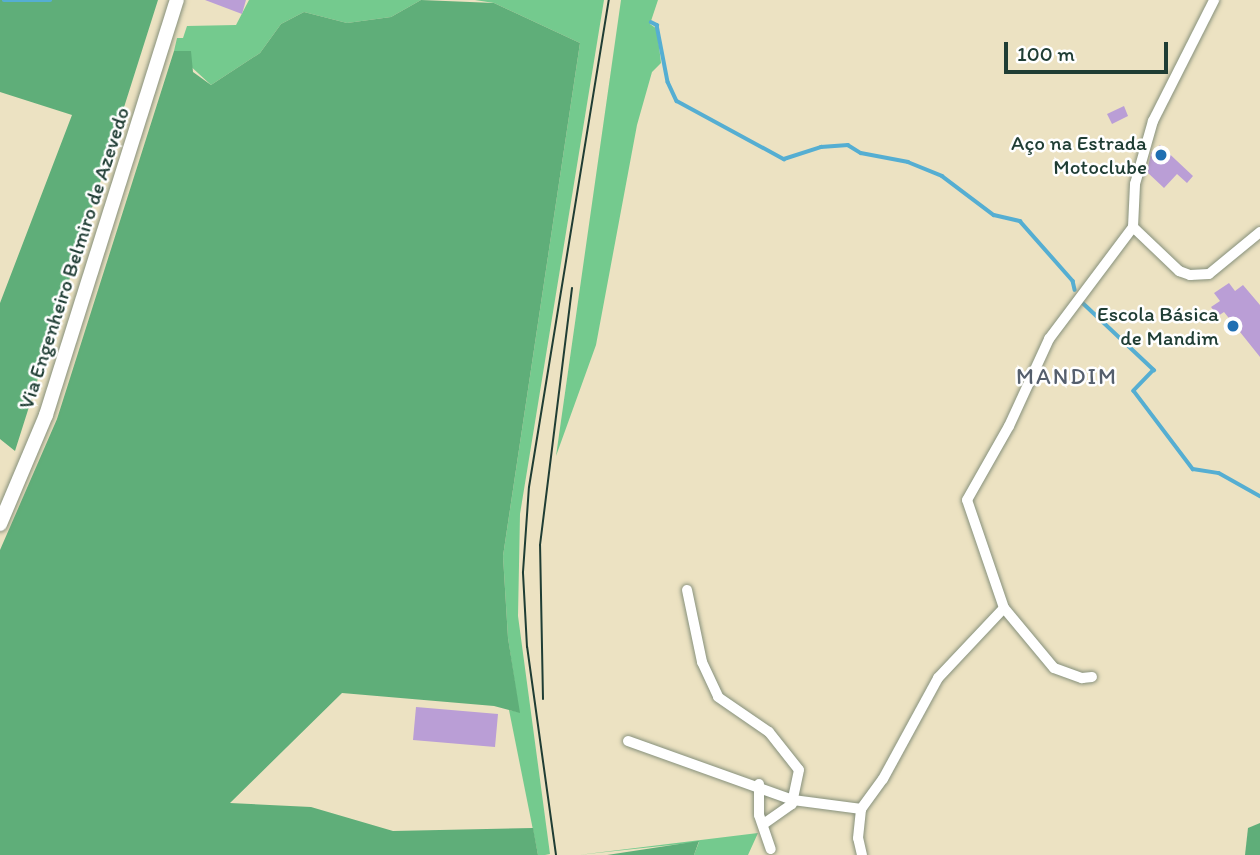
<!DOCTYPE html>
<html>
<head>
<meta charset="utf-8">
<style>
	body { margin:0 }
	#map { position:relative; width:1260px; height:855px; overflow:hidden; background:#ece2c2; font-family:Itim,sans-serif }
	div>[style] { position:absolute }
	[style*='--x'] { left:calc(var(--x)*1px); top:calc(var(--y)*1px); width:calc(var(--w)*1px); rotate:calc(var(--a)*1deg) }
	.green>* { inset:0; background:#74ca8e }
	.forest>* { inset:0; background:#5fae79 }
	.stream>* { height:3.5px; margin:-1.75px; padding:0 1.75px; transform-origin:1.75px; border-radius:1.75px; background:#55aed2 }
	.building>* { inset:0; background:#ba9ed6 }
	.roads { filter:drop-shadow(0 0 2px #86907b) drop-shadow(0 0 2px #86907b) }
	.street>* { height:10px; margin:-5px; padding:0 5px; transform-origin:5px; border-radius:5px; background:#fff }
	.secondary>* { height:14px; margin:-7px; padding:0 7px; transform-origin:7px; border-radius:7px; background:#fff }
	.tram>* { height:2px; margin:-1px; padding:0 1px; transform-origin:1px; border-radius:1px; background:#1f3d34 }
	.dots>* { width:19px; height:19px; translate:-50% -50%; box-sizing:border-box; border:4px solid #fff; border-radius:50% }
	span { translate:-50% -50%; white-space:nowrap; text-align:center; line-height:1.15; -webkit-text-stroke:5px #fff; paint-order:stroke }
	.poi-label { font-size:21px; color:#1f3d34 }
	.right { translate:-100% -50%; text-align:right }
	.street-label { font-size:21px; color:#1f3d34 }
	.neighbourhood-label { font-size:23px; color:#555f6d; letter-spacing:2px }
	.scale { position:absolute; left:1004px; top:42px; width:164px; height:32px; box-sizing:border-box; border:4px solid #1f3d34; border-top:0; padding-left:9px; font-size:21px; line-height:24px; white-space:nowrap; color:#1f3d34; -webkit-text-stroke:5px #fff; paint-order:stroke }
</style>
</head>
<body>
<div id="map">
	<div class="green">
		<div style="clip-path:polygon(249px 0,421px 0,391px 17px,347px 23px,304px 12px,281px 24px,260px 53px,211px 85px,174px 51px,177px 38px,183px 38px,187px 26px,236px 25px)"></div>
		<div style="clip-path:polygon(475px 0,604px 0,520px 514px,518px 616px,550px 854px,545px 855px,538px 855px,509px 710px,519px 712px,508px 638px,503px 556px,580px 43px,494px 3px)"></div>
		<div style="clip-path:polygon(621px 0,658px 0,650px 24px,657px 29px,661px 63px,652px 72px,637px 125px,596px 345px,556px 456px)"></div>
		<div style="clip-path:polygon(758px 833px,748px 855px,694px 855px,699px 842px,578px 855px)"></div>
	</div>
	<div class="forest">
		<div style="clip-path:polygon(0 0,158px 0,15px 451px,0 439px,0 303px,72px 115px,0 92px)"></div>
		<div style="clip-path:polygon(421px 0,494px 3px,580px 43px,503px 556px,508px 638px,520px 713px,494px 706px,342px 693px,230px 803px,311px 807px,393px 831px,533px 828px,538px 855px,0 855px,0 550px,57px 419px,174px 51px,191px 51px,193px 72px,211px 85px,260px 53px,281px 24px,304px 12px,347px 23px,391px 17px)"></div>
		<div style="clip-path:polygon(1260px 823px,1260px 855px,1245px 855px,1248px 828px)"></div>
		<div style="clip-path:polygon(699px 841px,694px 855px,607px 855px)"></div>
	</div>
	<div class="stream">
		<div style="--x:4;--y:0;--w:46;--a:0"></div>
		<div style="--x:651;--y:22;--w:7;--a:27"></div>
		<div style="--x:657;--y:25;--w:58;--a:79.1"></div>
		<div style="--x:668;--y:82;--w:21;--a:65"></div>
		<div style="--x:677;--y:101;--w:122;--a:28.5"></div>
		<div style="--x:784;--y:159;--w:39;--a:-18"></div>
		<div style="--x:821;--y:147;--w:27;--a:-4"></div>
		<div style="--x:848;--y:145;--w:15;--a:32"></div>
		<div style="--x:861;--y:153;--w:48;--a:10.8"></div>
		<div style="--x:908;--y:162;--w:37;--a:22"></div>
		<div style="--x:942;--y:176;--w:65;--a:36.9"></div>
		<div style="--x:994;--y:215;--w:27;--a:13"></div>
		<div style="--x:1020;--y:221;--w:80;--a:48.5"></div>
		<div style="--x:1073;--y:281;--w:9;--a:77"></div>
		<div style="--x:1083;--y:303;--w:98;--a:43.3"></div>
		<div style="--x:1154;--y:370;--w:29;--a:134"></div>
		<div style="--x:1134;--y:391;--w:98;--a:52.9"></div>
		<div style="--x:1193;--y:469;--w:26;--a:9"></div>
		<div style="--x:1219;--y:473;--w:47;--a:29.3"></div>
	</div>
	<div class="building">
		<div style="clip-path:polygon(205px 0,246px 0,242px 14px)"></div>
		<div style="clip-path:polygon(1124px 106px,1128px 116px,1112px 124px,1107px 114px)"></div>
		<div style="clip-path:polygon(1160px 145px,1193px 176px,1187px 183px,1177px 174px,1164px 188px,1147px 172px,1151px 153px)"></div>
		<div style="clip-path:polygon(1229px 283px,1235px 291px,1243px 285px,1260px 305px,1260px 357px,1224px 312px,1218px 316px,1211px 307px,1220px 301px,1214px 293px)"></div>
		<div style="clip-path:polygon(416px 707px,498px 714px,495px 747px,413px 740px)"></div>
	</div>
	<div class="roads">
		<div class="street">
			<div style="--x:1133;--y:227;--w:64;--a:43.7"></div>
			<div style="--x:1179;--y:271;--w:12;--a:20"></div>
			<div style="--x:1190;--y:275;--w:19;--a:-3"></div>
			<div style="--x:1209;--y:274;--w:66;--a:-39.5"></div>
			<div style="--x:687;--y:590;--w:74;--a:78.2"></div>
			<div style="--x:702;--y:662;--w:38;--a:65"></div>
			<div style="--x:718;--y:697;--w:62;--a:34.5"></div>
			<div style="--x:769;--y:732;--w:48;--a:51.7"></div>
			<div style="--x:799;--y:770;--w:35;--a:102"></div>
			<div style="--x:792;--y:804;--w:35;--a:145"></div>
			<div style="--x:1004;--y:608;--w:78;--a:50.2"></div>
			<div style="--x:1054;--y:668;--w:30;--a:20"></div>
			<div style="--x:1082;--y:678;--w:10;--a:-6"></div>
			<div style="--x:628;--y:741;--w:175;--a:19.7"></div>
			<div style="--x:793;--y:800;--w:69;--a:7.5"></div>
			<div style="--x:759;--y:784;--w:31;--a:90"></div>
			<div style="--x:759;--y:815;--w:36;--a:71"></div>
			<div style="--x:862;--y:855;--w:17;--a:-103"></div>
			<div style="--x:858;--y:838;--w:29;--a:-84"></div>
			<div style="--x:861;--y:809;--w:37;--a:-54"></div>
			<div style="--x:883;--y:779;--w:115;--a:-61.4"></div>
			<div style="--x:938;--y:678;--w:96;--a:-46.7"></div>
			<div style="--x:1004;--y:608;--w:114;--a:-108.9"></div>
			<div style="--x:967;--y:500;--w:85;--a:-60.4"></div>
			<div style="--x:1009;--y:426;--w:96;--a:-65.3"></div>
			<div style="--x:1049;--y:339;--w:140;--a:-53.1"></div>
			<div style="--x:1133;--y:227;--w:43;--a:-87.3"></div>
			<div style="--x:1135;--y:184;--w:66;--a:-74.1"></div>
			<div style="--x:1153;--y:121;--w:136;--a:-63.2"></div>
		</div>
		<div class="secondary">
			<div style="--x:0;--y:524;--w:118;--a:-67.1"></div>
			<div style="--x:46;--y:415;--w:435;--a:-72.5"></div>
		</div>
	</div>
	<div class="tram">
		<div style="--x:543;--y:699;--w:154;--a:-91.1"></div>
		<div style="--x:540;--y:545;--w:259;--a:-82.9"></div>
		<div style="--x:556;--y:855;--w:210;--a:-97.9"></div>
		<div style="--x:527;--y:647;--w:75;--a:-93.1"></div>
		<div style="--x:523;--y:572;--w:85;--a:-86"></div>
		<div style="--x:529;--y:487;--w:494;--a:-80.7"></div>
	</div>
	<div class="dots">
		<div style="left:1161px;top:155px;background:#1f6fb2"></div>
		<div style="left:1233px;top:326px;background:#1f6fb2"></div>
	</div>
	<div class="poi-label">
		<span class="right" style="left:1147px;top:155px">Aço na Estrada<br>Motoclube</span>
		<span class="right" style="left:1219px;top:326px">Escola Básica<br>de Mandim</span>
	</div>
	<div class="street-label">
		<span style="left:74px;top:258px;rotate:-72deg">Via Engenheiro Belmiro de Azevedo</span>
	</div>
	<div class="neighbourhood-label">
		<span style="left:1067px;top:376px">MANDIM</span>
	</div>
	<div class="scale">100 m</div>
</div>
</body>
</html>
